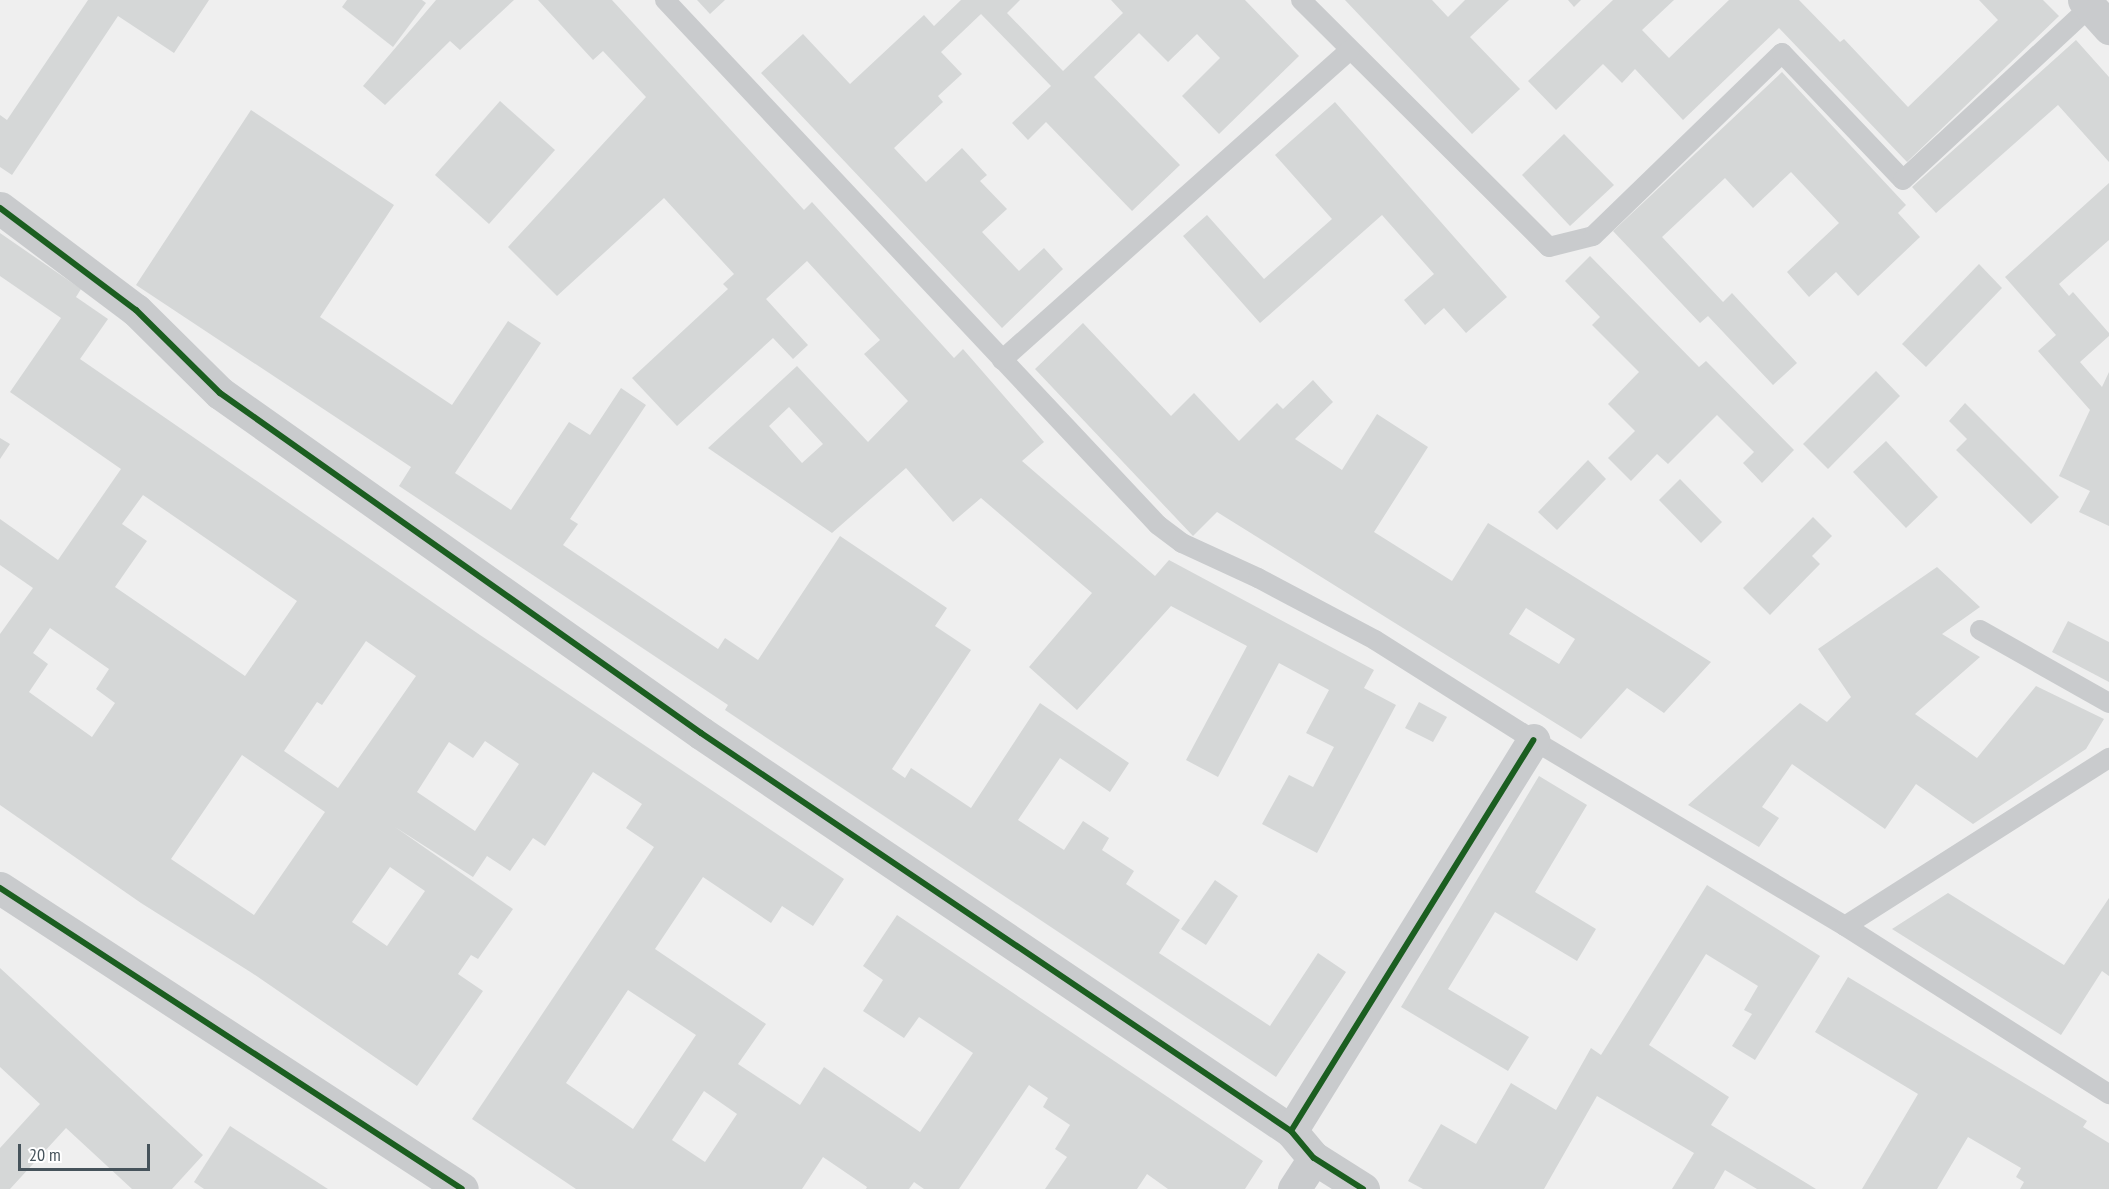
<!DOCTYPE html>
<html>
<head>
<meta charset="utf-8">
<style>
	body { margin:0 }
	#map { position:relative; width:2109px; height:1189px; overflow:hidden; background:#efefef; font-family:"PT Sans Narrow",sans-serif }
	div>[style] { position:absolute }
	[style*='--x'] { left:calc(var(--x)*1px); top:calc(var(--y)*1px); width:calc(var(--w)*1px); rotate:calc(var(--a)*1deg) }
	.building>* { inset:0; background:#d5d7d7 }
	.lane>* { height:20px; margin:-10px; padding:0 10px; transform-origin:10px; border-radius:10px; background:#c9cbcd }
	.street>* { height:33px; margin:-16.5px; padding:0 16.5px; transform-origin:16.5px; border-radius:16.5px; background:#c9cbcd }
	.cycleway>* { height:6px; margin:-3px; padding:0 3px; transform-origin:3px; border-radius:3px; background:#1b5e20 }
	span { translate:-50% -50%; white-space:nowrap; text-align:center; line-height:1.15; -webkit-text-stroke:6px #fff; paint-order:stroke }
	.scale { position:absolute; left:18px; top:1144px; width:132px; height:27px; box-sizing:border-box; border:3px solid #46535b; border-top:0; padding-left:8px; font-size:18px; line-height:21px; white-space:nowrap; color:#46535b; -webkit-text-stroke:4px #fff; paint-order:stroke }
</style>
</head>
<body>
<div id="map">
	<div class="building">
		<div style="clip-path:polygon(88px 0,209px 0,174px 53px,118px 16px,12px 175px,0 167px,0 115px,7px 120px)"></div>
		<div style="clip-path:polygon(347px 0,422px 0,426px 3px,393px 47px,342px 7px)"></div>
		<div style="clip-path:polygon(436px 0,514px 0,460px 50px,450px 41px,385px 105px,363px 86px)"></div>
		<div style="clip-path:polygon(evenodd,538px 0,612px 0,804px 210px,812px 202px,954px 358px,963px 349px,1044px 442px,1022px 461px,1155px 576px,1169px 560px,1374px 670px,1364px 688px,1396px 705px,1317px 853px,1262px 824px,1289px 775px,1313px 787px,1334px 747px,1306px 733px,1329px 690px,1279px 663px,1218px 777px,1186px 760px,1247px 646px,1171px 606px,1077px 710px,1029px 667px,1092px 593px,981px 498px,953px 522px,906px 468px,832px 533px,708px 448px,797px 366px,868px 442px,908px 401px,864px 354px,880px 340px,807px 261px,766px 299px,808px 345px,793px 359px,773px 338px,677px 426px,632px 378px,728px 289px,723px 284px,734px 274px,664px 198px,557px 296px,508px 247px,646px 97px,603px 51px,593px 60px,538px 0,789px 407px,823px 444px,802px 463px,769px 426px,789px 407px)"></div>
		<div style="clip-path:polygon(697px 0,725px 0,710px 14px)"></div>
		<div style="clip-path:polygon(961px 0,1020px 0,1007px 13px,1063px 71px,1123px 13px,1111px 0,1245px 0,1299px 56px,1219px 134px,1182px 96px,1220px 58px,1197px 34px,1168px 62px,1139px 33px,1094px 77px,1180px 165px,1132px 211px,1046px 122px,1028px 140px,1012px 123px,1051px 86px,981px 14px,941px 52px,962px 74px,938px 96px,943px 102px,894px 148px,926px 182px,962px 148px,987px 175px,980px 181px,1007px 209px,982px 232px,1019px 271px,1044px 248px,1063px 269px,1002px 328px,761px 73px,803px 34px,850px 84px,924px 15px,934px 26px)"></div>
		<div style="clip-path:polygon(1345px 0,1432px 0,1448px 17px,1465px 0,1509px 0,1470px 37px,1520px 89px,1472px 134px)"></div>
		<div style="clip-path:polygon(1568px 0,1581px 0,1574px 7px)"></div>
		<div style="clip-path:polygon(1613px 0,1674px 0,1642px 30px,1669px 58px,1729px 0,1799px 0,1840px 42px,1844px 39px,1908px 107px,1998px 20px,1979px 0,2043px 0,2059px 16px,1907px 162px,1779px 28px,1683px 120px,1635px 69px,1622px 83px,1603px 64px,1556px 110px,1528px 81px)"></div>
		<div style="clip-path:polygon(2076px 40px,2109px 77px,2109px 162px,2058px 105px,1936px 213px,1912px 187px)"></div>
		<div style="clip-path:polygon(1782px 72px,1906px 205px,1898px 213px,1920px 237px,1858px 296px,1836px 272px,1809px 297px,1787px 272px,1839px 223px,1791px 172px,1753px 208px,1725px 178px,1662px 237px,1723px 302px,1732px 293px,1797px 363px,1773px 385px,1708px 316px,1700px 323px,1613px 231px)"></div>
		<div style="clip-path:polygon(500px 101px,555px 150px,489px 224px,435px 175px)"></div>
		<div style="clip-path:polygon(1335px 102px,1507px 297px,1466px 333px,1444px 308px,1425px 325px,1404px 300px,1434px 274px,1382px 215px,1260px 323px,1183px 236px,1207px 215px,1264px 279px,1332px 219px,1275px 155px)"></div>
		<div style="clip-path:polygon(251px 110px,394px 205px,320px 317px,452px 405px,508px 321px,541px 343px,455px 473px,511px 510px,569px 422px,590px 435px,621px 388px,646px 405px,570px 519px,578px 524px,563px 545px,718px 649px,725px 638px,758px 660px,840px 536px,947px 608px,935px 626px,971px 650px,892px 769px,905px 778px,911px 768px,971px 808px,1040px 703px,1129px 763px,1110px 792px,1060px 758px,1018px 820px,1064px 850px,1083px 821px,1109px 838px,1102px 850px,1134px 871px,1126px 884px,1180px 920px,1159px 953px,1270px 1026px,1318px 953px,1346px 972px,1276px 1077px,725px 710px,728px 705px,399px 486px,411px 467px,136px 285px)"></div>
		<div style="clip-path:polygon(1564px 134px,1614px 185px,1570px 226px,1522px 175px)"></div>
		<div style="clip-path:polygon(2109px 183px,2109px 240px,2059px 284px,2069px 296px,2073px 292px,2109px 333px,2109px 336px,2080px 362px,2102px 387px,2109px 372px,2109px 526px,2079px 512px,2090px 491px,2059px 476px,2090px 410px,2038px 351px,2056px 335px,2005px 277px)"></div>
		<div style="clip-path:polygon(evenodd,0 233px,81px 289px,76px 297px,108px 319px,80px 359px,480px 635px,844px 879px,813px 926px,782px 906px,771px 923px,703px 877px,655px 949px,766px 1024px,738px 1064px,800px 1105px,824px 1067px,920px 1132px,973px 1053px,919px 1017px,904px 1038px,863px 1011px,883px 980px,863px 966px,897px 915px,1263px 1161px,1245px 1189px,1168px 1189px,1147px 1174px,1137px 1189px,1045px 1189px,1067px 1157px,1055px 1149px,1070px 1125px,1043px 1107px,1048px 1098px,1029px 1085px,959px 1189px,924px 1189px,914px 1182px,909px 1189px,866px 1189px,867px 1187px,823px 1157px,802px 1189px,576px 1189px,472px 1119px,654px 847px,626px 828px,642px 804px,593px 772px,545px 846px,533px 838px,510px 871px,487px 856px,473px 877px,395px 827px,513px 909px,478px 959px,471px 955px,458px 974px,483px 991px,417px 1086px,252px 973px,141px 903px,0 805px,0 634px,33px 588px,0 565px,0 519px,58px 560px,121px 469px,10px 392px,61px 318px,0 276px,0 233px,143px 495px,297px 601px,245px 676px,115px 587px,147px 541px,122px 524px,143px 495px,0 233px,50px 628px,109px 669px,96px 689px,115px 703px,92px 737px,29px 692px,48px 664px,33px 653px,50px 628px,0 233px,366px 641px,416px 676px,338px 788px,284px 751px,317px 702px,322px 705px,366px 641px,0 233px,485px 741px,519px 764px,475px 831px,417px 792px,449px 742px,473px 758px,485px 741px,0 233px,242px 755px,325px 812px,254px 915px,171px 859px,242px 755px,0 233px,390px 867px,425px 891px,387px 946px,352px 922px,390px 867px,0 233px,628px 990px,696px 1035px,633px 1129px,566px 1083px,628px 990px,0 233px,704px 1091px,737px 1114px,705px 1162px,672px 1140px,704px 1091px)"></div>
		<div style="clip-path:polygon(1590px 256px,1699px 367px,1706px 361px,1794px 450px,1762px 483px,1743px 463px,1754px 452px,1717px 415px,1668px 464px,1657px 454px,1631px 481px,1608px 458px,1635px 431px,1608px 404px,1639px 372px,1592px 325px,1600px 317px,1565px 281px)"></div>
		<div style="clip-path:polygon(1979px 264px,2002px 288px,1926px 367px,1902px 344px)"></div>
		<div style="clip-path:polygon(evenodd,1083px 323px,1171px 416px,1194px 393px,1239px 441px,1277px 403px,1283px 409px,1313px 380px,1333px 402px,1295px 439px,1342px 470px,1377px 414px,1428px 447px,1374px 532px,1452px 581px,1488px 523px,1711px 662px,1664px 713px,1627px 688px,1581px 739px,1217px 512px,1193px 536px,1035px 369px,1083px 323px,1526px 608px,1575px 639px,1559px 664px,1509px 634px,1526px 608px)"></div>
		<div style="clip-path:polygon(1876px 371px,1900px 396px,1828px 469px,1803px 444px)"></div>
		<div style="clip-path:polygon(1965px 403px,2059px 497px,2031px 524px,1956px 450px,1967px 439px,1949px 421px)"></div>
		<div style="clip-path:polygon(0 438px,10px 444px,0 459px)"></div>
		<div style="clip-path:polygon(1886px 441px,1938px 497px,1906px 528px,1853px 472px)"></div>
		<div style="clip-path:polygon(1588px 460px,1606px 479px,1557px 530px,1538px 512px)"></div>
		<div style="clip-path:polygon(1680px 479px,1722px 522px,1701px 543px,1659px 500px)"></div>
		<div style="clip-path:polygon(1813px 517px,1832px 536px,1812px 556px,1820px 564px,1770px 615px,1743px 588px)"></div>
		<div style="clip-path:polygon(1937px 567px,1980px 607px,1942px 634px,1980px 657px,1915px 714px,1977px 758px,2036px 686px,2104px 719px,2086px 749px,1973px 824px,1916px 784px,1885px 829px,1792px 764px,1762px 807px,1779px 818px,1759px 847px,1688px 805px,1800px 703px,1827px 722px,1851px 697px,1818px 649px)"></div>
		<div style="clip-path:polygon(2068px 621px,2109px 642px,2109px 682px,2052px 652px)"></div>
		<div style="clip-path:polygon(1419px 702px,1447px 717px,1433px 742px,1405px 728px)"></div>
		<div style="clip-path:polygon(1539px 776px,1587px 805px,1535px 892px,1596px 929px,1577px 961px,1495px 912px,1448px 989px,1529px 1037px,1508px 1071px,1401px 1007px)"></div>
		<div style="clip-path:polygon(1215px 880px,1238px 896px,1206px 945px,1181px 929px)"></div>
		<div style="clip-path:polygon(1707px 885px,1820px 956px,1755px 1060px,1732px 1046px,1752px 1014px,1744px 1010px,1758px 986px,1706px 954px,1649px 1045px,1729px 1097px,1711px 1125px,1816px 1189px,1757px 1189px,1725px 1170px,1714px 1189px,1672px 1189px,1694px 1153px,1597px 1096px,1544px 1189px,1423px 1189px,1408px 1181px,1441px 1124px,1476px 1144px,1511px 1083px,1556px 1110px,1591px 1048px,1601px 1055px)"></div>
		<div style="clip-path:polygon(1948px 893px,2064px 965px,2109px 898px,2109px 976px,2102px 971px,2061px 1035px,1892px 929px)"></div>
		<div style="clip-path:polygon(0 968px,203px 1155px,172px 1189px,132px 1189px,66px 1128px,10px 1189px,0 1189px,0 1148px,40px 1104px,0 1067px)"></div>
		<div style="clip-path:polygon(1848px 977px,2087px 1121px,2083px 1127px,2109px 1143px,2109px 1189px,2020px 1189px,2024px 1182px,2016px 1177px,2021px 1168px,1968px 1137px,1937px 1189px,1862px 1189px,1918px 1094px,1815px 1032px)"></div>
		<div style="clip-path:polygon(230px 1126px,328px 1189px,204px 1189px,194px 1182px)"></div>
	</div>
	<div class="lane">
		<div style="--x:665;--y:0;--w:720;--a:46.8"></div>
		<div style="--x:1158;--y:525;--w:30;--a:37"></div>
		<div style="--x:1182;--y:543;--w:84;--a:24.7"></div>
		<div style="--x:1258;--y:578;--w:132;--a:27.9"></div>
		<div style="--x:1375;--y:640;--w:187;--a:32.3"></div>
		<div style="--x:1533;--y:740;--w:363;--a:30.8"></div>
		<div style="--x:1845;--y:926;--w:313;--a:32.5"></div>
		<div style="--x:1301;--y:0;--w:350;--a:44.9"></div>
		<div style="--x:1549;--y:247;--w:45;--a:-14"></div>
		<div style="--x:1593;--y:236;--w:263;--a:-44.1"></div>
		<div style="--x:1782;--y:53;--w:175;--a:46.4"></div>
		<div style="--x:1903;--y:180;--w:255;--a:-42.8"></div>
		<div style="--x:1002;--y:360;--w:466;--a:-41.7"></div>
		<div style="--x:1980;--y:630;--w:148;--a:29.5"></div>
		<div style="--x:1845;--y:926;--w:313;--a:-32.5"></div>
	</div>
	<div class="street">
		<div style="--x:2084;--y:0;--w:38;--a:48"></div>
		<div style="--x:0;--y:208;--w:170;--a:36.9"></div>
		<div style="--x:136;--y:310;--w:118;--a:44.7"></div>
		<div style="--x:220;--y:393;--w:589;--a:35.25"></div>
		<div style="--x:701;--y:733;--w:712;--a:34"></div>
		<div style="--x:1291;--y:1131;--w:35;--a:50"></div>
		<div style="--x:1314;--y:1158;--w:58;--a:32.3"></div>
		<div style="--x:0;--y:888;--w:551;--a:33.08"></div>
		<div style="--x:1291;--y:1131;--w:460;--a:-58.2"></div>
		<div style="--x:1294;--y:1189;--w:37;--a:-57"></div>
	</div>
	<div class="cycleway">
		<div style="--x:0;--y:208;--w:170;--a:36.9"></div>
		<div style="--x:136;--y:310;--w:118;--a:44.7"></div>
		<div style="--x:220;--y:393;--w:589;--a:35.25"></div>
		<div style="--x:701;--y:733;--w:712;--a:34"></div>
		<div style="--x:1291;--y:1131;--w:35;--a:50"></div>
		<div style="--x:1314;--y:1158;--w:58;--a:32.3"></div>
		<div style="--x:0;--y:888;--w:551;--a:33.08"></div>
		<div style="--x:1291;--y:1131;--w:460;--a:-58.2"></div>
	</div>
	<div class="scale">20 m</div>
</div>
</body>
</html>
